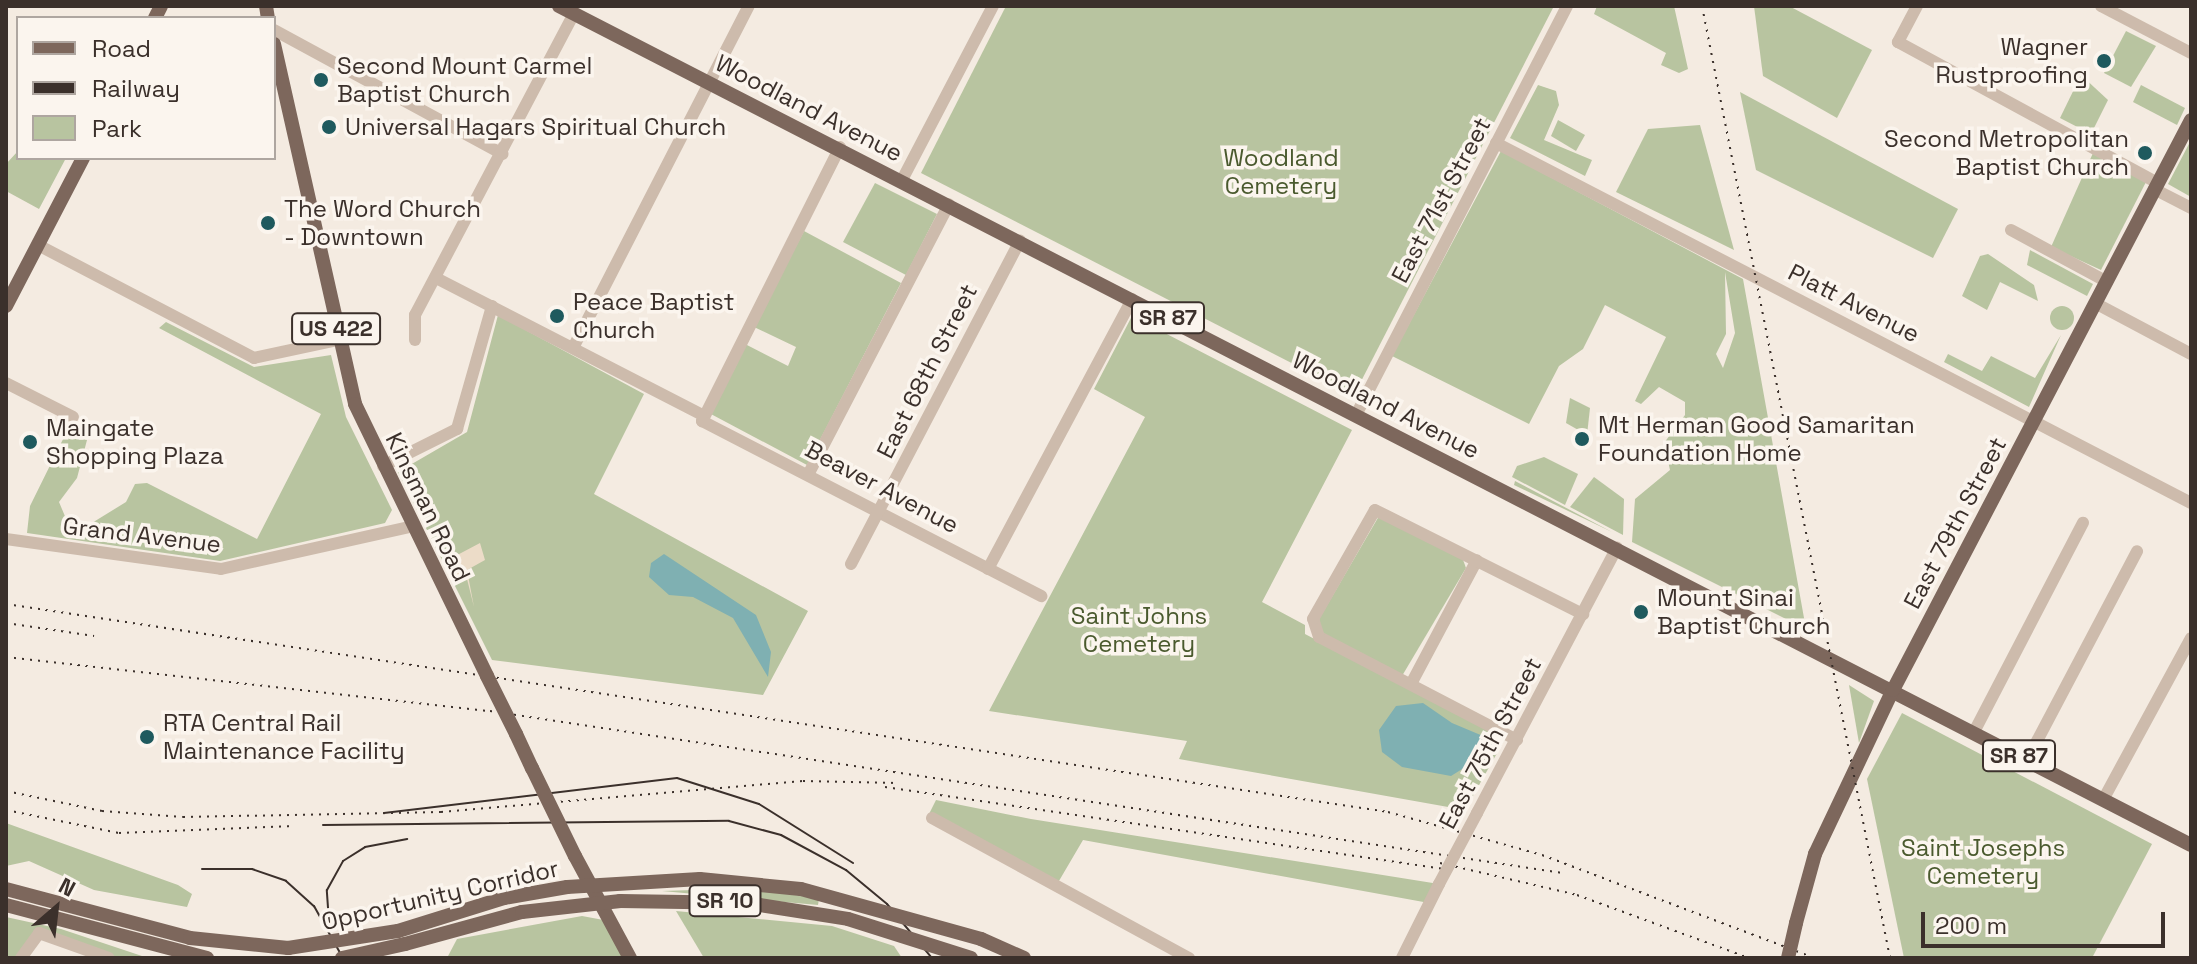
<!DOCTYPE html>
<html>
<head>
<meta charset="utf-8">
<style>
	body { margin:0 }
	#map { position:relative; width:2197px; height:964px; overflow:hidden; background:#f4ebe1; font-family:"Space Grotesk",sans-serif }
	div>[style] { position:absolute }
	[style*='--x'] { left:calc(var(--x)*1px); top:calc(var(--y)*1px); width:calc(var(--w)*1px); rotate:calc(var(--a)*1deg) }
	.green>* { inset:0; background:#b8c4a0 }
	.round { border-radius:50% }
	.plaza>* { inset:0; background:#ecdcc8 }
	.water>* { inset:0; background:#7fb0b2 }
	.minor>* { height:12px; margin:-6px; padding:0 6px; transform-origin:6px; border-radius:6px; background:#cdbbac }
	.major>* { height:14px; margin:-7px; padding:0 7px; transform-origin:7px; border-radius:7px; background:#7d675c }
	.tram>* { height:2px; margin:-1px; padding:0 1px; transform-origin:1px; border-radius:1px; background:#3b302b }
	.rail>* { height:2px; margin-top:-1px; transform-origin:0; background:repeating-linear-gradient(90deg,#3b302b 0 2px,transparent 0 8px) }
	.minor-bridge>* { height:12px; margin:-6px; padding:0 6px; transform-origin:6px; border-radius:6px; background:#cdbbac }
	.major-bridge>* { height:14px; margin:-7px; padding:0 7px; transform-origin:7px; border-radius:7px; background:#7d675c }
	.dots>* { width:22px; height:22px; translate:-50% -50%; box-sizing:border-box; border:4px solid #fbf5ee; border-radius:50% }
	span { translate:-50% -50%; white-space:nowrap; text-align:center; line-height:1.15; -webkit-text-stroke:7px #fbf5ee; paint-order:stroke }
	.shield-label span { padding:2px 6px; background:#fbf5ee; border:2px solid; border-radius:6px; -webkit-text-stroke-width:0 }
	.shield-label { font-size:22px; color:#3b302b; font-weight:700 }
	.poi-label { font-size:24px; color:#3b302b }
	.right { translate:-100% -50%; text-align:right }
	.left { translate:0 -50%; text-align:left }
	.street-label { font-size:24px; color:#3b302b }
	.park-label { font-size:24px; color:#4a5a2e }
	.frame { position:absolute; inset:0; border:8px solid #3b302b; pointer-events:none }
	.legend { position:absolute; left:16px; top:16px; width:260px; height:144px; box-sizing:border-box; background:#fbf5ee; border:2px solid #aea6a0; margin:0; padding:10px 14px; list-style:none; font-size:24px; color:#3b302b }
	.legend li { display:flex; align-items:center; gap:16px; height:40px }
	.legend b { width:40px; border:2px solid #aea6a0 }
	.north { position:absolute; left:16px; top:868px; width:80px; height:80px; -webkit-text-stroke:6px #fbf5ee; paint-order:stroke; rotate:28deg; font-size:22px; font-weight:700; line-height:32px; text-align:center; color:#3b302b }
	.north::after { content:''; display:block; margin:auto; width:28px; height:36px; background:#3b302b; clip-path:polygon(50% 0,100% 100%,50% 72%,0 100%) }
	.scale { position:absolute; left:1921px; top:912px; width:244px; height:36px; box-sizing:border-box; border:4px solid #3b302b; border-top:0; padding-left:10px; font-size:24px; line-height:28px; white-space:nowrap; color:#3b302b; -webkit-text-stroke:6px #fbf5ee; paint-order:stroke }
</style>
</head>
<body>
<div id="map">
	<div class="green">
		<div style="clip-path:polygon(1006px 6px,1554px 6px,1354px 395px,921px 173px)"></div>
		<div style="clip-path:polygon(1597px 6px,1674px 6px,1688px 69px,1679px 73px,1661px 65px,1666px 53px,1594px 14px)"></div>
		<div style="clip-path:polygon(1754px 6px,1789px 6px,1872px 50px,1837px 118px,1763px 76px)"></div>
		<div style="clip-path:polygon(2126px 31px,2156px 46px,2131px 87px,2104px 73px)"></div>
		<div style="clip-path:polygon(2081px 75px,2108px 100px,2091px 134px,2060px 118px)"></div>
		<div style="clip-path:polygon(1538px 85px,1556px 91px,1559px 105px,1544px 140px,1592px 160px,1585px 176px,1510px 138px)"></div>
		<div style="clip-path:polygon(2141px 85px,2185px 108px,2177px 125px,2133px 102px)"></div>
		<div style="clip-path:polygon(1740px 92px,1958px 209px,1933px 258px,1756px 170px)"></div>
		<div style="clip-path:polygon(1558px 120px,1585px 135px,1576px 151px,1551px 136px)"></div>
		<div style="clip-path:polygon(1700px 125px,1734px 250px,1616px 192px,1648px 129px)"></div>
		<div style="clip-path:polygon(2191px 140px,2191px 197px,2168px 184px)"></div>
		<div style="clip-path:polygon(18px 151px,18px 158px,66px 158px,39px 209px,6px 191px,6px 164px)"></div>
		<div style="clip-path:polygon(evenodd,1501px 151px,1743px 279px,1806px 629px,1632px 542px,1635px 499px,1670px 470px,1664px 443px,1685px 415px,1685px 402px,1659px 387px,1641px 404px,1635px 401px,1666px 337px,1605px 305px,1583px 349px,1559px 366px,1529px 424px,1392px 356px,1501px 151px,1725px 272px,1735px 333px,1723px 368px,1716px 354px,1726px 334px,1725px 272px)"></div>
		<div style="clip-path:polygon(2093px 153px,2146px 182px,2101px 270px,2051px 247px)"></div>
		<div style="clip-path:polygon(875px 183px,937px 214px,906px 275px,843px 242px)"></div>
		<div style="clip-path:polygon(804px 231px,901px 283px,807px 465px,709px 413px,745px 344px,788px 366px,796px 347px,754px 327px)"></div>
		<div style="clip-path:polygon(2030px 250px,2093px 284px,2087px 296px,2027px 265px)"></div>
		<div style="clip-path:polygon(1988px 254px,2034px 285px,2038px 301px,2000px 282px,1987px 310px,1962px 296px,1980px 256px)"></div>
		<div class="round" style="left:2050px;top:306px;width:24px;height:24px"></div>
		<div style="clip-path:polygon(498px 315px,644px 394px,594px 494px,808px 611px,763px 695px,492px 660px,398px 472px,467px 432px)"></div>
		<div style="clip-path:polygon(1132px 316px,1352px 430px,1262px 602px,1305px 625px,1305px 634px,1505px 739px,1465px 810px,1179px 759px,1187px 741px,989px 711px,1145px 417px,1094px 389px)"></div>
		<div style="clip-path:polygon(166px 322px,254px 367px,331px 355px,346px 417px,392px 510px,385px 523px,220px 561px,27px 533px,30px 506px,71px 423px,87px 440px,77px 478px,59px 502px,67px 521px,87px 526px,126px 502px,135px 484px,147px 483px,257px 539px,321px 414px,159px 328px)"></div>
		<div style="clip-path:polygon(2061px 335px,2029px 407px,1944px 362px,1948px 354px,1982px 371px,1991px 356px,2035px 378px)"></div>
		<div style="clip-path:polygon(1570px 398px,1590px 408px,1587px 435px,1566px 423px)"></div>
		<div style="clip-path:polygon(1544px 457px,1578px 474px,1565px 505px,1512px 477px,1517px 466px)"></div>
		<div style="clip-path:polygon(1594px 477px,1624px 499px,1623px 535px,1570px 507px)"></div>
		<div style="clip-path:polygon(1515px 481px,1612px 532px,1514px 485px)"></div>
		<div style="clip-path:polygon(1379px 516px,1462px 557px,1466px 568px,1402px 676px,1321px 634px,1319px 619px)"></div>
		<div style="clip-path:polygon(1849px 685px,1874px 701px,1859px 743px)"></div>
		<div style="clip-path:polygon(1902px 713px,2152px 844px,2092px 958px,1904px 958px,1867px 779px)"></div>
		<div style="clip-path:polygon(936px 800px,1031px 819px,1439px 884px,1429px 903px,1083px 840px,1056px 886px,928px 816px)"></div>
		<div style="clip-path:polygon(6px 823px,178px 885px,192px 894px,187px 907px,94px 890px,29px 861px,6px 866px)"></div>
		<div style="clip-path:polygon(757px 888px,819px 899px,818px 905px,662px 891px)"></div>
		<div style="clip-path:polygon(676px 911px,832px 926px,894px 946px,902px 958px,704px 958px)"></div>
		<div style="clip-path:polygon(582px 916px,609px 921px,629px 958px,447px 958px,457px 939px)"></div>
		<div style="clip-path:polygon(6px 917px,61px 929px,148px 958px,109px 958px,46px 935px,21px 958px,6px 958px)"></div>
	</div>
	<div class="plaza">
		<div style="clip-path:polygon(480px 543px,485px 560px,467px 570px,474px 607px,465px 571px,452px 578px,445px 565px,456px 561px,444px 562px)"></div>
	</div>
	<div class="water">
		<div style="clip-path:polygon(664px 554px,756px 615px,771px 652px,768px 677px,733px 618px,693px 597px,669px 595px,649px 577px,651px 563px)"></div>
		<div style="clip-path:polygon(1423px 703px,1452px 723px,1502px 744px,1451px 776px,1402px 767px,1382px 752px,1379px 730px,1396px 706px)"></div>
	</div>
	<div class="minor">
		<div style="--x:1917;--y:6;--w:41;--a:117.8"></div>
		<div style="--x:1898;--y:42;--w:296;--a:28.5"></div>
		<div style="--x:2101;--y:6;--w:102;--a:27.6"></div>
		<div style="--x:274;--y:30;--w:260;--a:28.5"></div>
		<div style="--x:1496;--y:143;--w:783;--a:27.38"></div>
		<div style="--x:840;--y:147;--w:307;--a:116.7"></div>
		<div style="--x:702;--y:421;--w:382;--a:27.3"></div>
		<div style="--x:902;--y:180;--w:196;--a:-62.4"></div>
		<div style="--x:2154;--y:189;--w:42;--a:27.2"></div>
		<div style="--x:2011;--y:230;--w:109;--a:28.4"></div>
		<div style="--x:38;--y:245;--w:244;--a:27.6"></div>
		<div style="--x:254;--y:358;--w:86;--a:-12.1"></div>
		<div style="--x:436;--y:278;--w:298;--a:27.2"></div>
		<div style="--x:2095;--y:303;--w:109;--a:28"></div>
		<div style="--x:415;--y:340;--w:25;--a:-90"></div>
		<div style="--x:415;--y:315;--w:340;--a:-62.2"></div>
		<div style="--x:574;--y:346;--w:382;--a:-62.8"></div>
		<div style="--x:6;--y:383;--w:75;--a:26.9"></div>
		<div style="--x:1356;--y:415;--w:460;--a:-62.7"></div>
		<div style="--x:383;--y:466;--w:83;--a:-26.6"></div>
		<div style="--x:457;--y:429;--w:128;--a:-74.1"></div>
		<div style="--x:809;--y:473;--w:303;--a:-62.5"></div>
		<div style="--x:6;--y:539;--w:217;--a:7.9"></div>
		<div style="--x:221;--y:569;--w:197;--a:-12.6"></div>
		<div style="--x:851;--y:564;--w:365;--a:-62.4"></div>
		<div style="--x:988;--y:569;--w:306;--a:-61.9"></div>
		<div style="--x:1411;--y:684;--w:140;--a:-62"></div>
		<div style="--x:1974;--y:732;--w:236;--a:-62.5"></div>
		<div style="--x:1517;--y:740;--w:223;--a:-152.5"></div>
		<div style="--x:1319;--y:637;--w:19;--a:-108"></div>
		<div style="--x:1313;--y:619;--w:125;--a:-60.4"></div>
		<div style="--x:1375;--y:510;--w:233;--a:26.6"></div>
		<div style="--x:2027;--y:760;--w:236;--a:-62.2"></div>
		<div style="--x:2103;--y:800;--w:184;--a:-61.5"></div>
		<div style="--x:1477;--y:813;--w:300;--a:-62.2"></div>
		<div style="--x:932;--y:818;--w:293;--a:28.6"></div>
		<div style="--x:21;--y:958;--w:31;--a:-54"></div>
		<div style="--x:39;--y:933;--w:74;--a:19.7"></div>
		<div style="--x:1402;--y:958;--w:83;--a:-63.4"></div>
	</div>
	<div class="major">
		<div style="--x:266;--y:6;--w:12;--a:81"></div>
		<div style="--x:559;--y:6;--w:1835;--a:27.21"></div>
		<div style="--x:155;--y:18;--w:13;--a:-63"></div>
		<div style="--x:274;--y:44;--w:369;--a:77.3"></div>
		<div style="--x:355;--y:404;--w:302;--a:64.1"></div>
		<div style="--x:6;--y:306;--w:167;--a:-62.5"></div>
		<div style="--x:516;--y:734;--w:38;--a:65"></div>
		<div style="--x:575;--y:856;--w:116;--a:61.7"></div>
		<div style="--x:6;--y:889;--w:190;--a:14.9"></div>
		<div style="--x:190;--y:938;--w:99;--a:5.8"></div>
		<div style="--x:6;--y:905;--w:208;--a:14.8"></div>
		<div style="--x:1796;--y:923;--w:72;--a:-74.6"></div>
		<div style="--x:1815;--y:854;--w:182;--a:-64.6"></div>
		<div style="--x:1893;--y:690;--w:643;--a:-62.4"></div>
		<div style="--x:398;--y:931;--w:111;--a:-17.3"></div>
		<div style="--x:504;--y:898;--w:64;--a:-9.9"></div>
		<div style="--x:567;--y:887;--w:133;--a:-3.4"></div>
		<div style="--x:700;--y:879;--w:101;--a:5.7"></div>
		<div style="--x:981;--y:939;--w:47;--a:23.8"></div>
		<div style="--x:405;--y:944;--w:121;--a:-15.3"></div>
		<div style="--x:522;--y:912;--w:99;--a:-6.4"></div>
		<div style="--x:620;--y:901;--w:127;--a:0.9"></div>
		<div style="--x:747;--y:903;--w:102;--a:9"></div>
	</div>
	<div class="tram">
		<div style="--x:384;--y:813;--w:295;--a:-6.8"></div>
		<div style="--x:677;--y:778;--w:86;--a:17.6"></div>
		<div style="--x:759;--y:804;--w:111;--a:32.1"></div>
		<div style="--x:323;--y:825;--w:406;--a:-0.6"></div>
		<div style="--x:729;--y:821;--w:54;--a:15.1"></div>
		<div style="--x:781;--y:835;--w:74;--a:28.3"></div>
		<div style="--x:846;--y:870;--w:53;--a:39.7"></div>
		<div style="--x:887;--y:904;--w:70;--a:50.2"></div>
		<div style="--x:202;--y:869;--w:50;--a:0"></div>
		<div style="--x:252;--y:869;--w:36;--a:19"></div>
		<div style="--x:286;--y:881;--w:38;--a:42"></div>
		<div style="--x:314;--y:906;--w:60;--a:60.9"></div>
		<div style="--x:329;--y:922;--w:32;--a:-94"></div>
		<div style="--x:327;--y:890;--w:33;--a:-61"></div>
		<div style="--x:343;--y:861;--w:26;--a:-32"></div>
		<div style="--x:365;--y:847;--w:43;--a:-10.8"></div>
	</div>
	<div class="rail">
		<div style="--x:1702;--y:6;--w:970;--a:78.83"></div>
		<div style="--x:6;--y:604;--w:1398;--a:8.56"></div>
		<div style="--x:1388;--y:812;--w:160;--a:15.6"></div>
		<div style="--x:1542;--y:855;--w:291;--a:20.7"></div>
		<div style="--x:6;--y:623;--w:89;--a:8.4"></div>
		<div style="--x:6;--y:657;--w:487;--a:6.4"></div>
		<div style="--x:490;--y:711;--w:1085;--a:8.59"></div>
		<div style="--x:885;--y:787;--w:572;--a:8.34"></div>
		<div style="--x:6;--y:791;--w:98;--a:11.8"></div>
		<div style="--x:102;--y:811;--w:81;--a:4.2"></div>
		<div style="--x:183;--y:817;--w:258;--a:-1.1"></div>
		<div style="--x:441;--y:812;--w:363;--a:-4.9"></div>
		<div style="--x:803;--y:781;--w:95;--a:1.2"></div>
		<div style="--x:6;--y:810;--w:115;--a:11.5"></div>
		<div style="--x:119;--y:833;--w:176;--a:-2.3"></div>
		<div style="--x:1440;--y:863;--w:141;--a:13.1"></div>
		<div style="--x:1577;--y:895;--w:183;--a:20.1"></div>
	</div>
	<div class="minor-bridge">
		<div style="--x:1439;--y:884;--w:81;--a:-61.8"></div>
	</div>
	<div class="major-bridge">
		<div style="--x:487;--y:676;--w:65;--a:63.4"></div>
		<div style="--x:532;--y:768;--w:98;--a:64"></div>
		<div style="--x:801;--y:889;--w:187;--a:15.5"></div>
		<div style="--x:848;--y:919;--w:129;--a:17.6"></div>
		<div style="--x:288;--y:948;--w:111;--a:-8.8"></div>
		<div style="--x:342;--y:958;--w:65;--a:-12.5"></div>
		<div style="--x:1788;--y:958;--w:36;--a:-77"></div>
	</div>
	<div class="dots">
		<div style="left:2104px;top:61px;background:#1f5a5e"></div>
		<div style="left:321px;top:80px;background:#1f5a5e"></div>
		<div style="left:329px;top:127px;background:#1f5a5e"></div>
		<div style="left:2145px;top:153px;background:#1f5a5e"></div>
		<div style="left:268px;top:223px;background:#1f5a5e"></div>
		<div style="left:557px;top:316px;background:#1f5a5e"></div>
		<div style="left:1582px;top:439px;background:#1f5a5e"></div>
		<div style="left:30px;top:442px;background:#1f5a5e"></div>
		<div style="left:1641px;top:612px;background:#1f5a5e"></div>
		<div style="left:147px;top:737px;background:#1f5a5e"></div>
	</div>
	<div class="shield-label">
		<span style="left:1168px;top:318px">SR 87</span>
		<span style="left:336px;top:329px">US 422</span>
		<span style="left:2019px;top:756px">SR 87</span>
		<span style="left:725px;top:901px">SR 10</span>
	</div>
	<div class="poi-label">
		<span class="right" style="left:2088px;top:61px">Wagner<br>Rustproofing</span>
		<span class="left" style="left:337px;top:80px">Second Mount Carmel<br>Baptist Church</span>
		<span class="left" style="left:345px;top:127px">Universal Hagars Spiritual Church</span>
		<span class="right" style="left:2129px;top:153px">Second Metropolitan<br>Baptist Church</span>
		<span class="left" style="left:284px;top:223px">The Word Church<br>- Downtown</span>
		<span class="left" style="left:573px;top:316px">Peace Baptist<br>Church</span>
		<span class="left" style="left:1598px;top:439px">Mt Herman Good Samaritan<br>Foundation Home</span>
		<span class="left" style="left:46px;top:442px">Maingate<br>Shopping Plaza</span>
		<span class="left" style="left:1657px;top:612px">Mount Sinai<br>Baptist Church</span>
		<span class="left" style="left:163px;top:737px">RTA Central Rail<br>Maintenance Facility</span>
	</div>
	<div class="street-label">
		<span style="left:809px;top:108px;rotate:27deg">Woodland Avenue</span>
		<span style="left:1441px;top:200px;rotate:-62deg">East 71st Street</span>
		<span style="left:1854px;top:303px;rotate:27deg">Platt Avenue</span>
		<span style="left:927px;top:371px;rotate:-63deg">East 68th Street</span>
		<span style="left:1386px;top:405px;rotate:27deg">Woodland Avenue</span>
		<span style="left:882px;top:487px;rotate:28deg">Beaver Avenue</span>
		<span style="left:428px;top:507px;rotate:64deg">Kinsman Road</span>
		<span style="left:1955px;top:523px;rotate:-62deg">East 79th Street</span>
		<span style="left:142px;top:535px;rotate:7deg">Grand Avenue</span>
		<span style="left:1490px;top:743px;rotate:-62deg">East 75th Street</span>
		<span style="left:440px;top:895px;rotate:-13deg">Opportunity Corridor</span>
	</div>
	<div class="park-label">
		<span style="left:1281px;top:172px">Woodland<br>Cemetery</span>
		<span style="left:1139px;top:630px">Saint Johns<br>Cemetery</span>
		<span style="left:1983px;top:862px">Saint Josephs<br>Cemetery</span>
	</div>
	<div class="frame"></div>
	<ul class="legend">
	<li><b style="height:10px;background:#7d675c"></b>Road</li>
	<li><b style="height:10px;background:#3b302b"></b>Railway</li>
	<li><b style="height:22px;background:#b8c4a0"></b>Park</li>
	</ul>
	<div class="north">N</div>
	<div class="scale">200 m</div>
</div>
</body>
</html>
